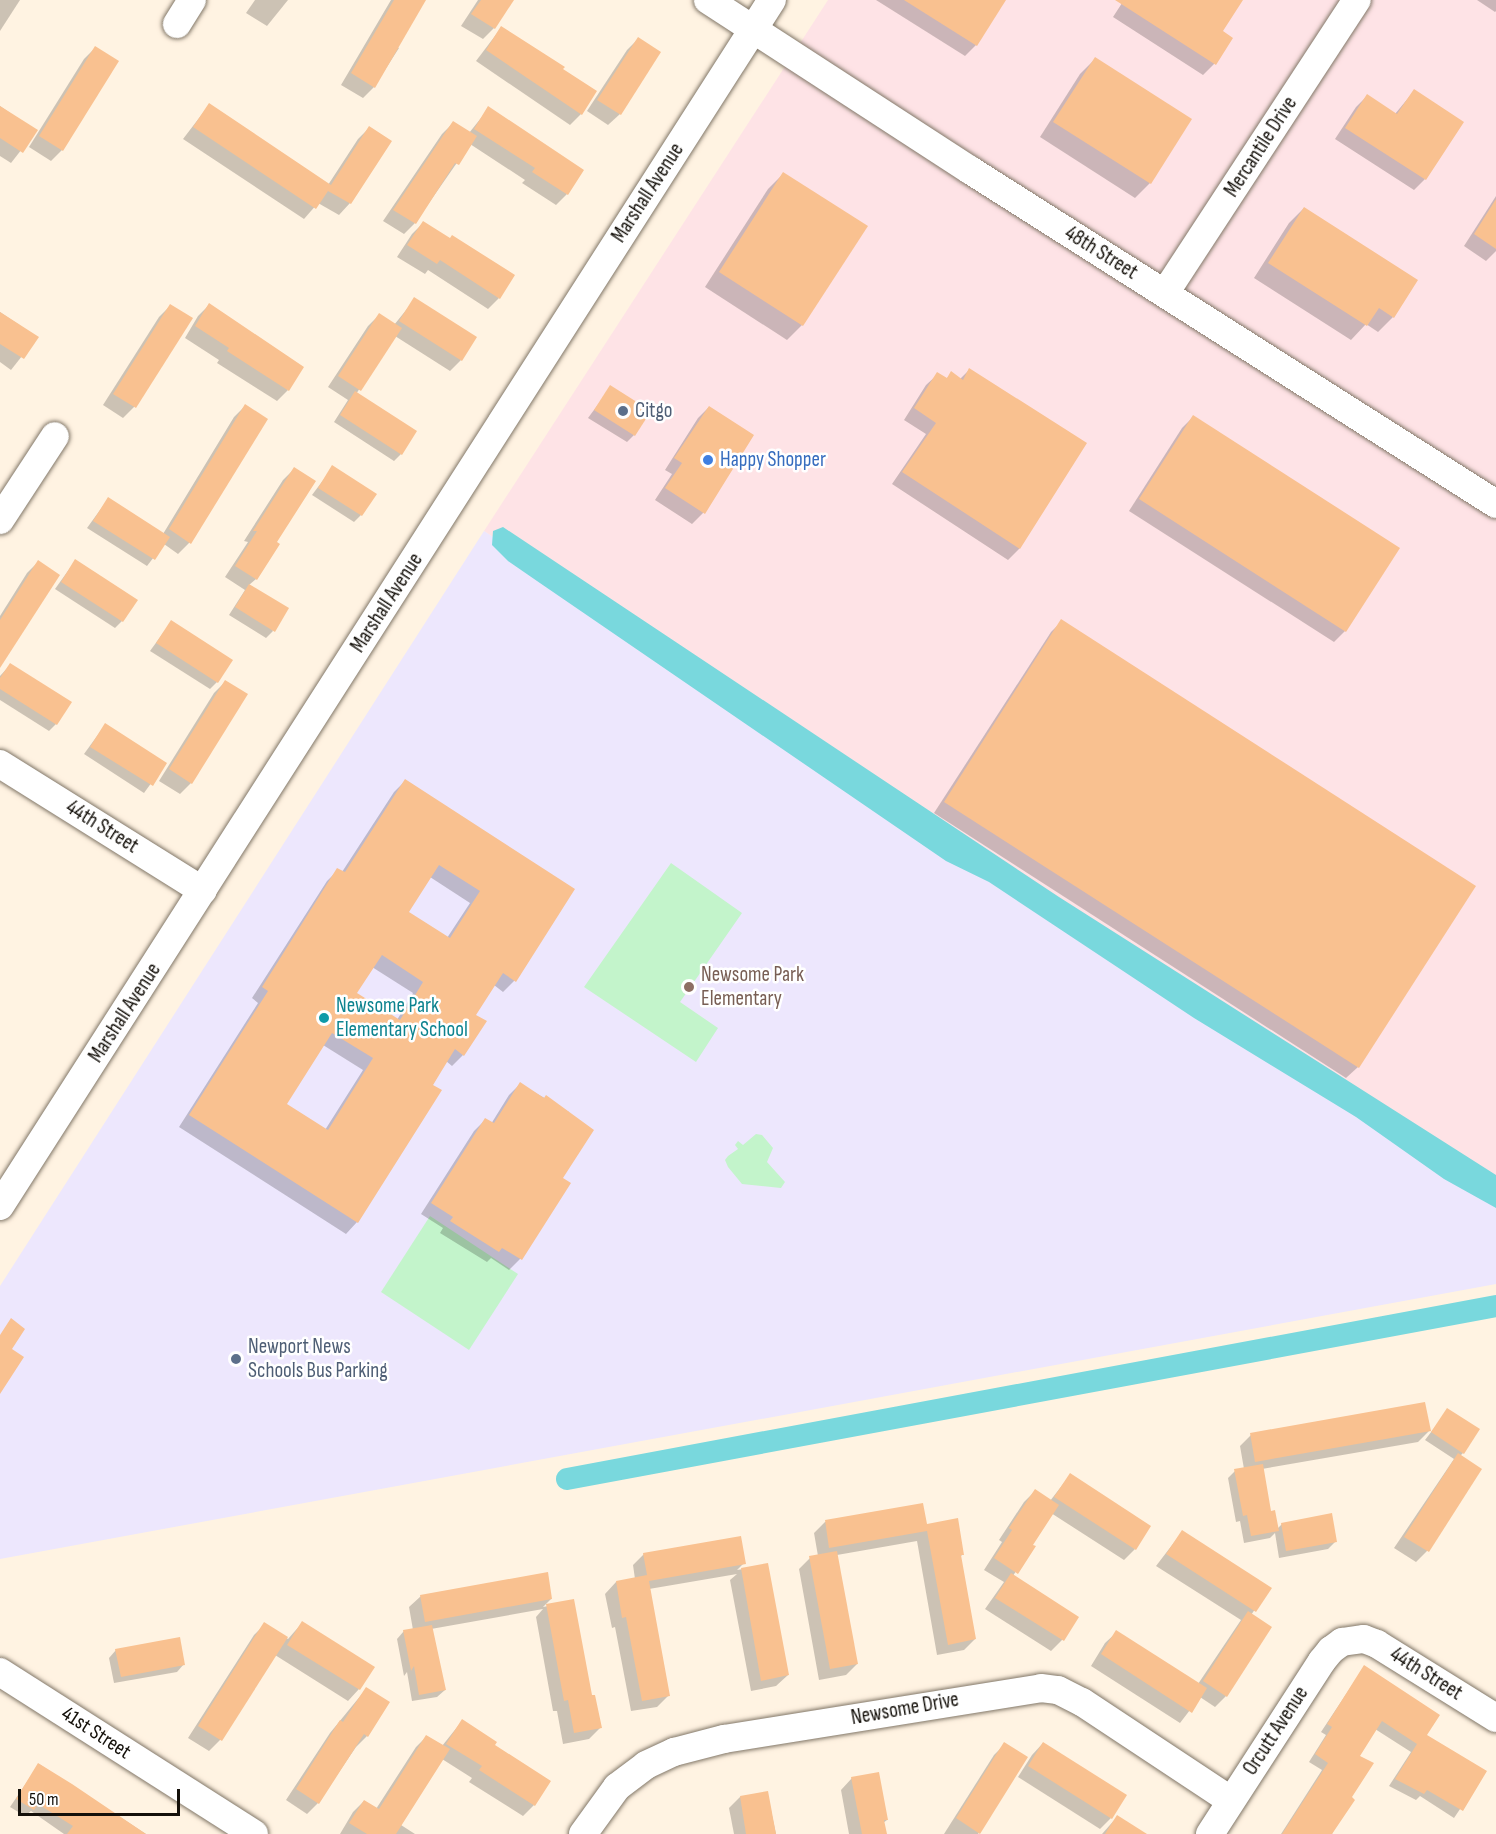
<!DOCTYPE html>
<html>
<head>
<meta charset="utf-8">
<style>
	body { margin:0 }
	#map { position:relative; width:1496px; height:1834px; overflow:hidden; background:#fff3e2; font-family:"Sofia Sans Condensed",sans-serif }
	div>[style] { position:absolute }
	[style*='--x'] { left:calc(var(--x)*1px); top:calc(var(--y)*1px); width:calc(var(--w)*1px); rotate:calc(var(--a)*1deg) }
	.industrial>* { inset:0; background:#fee3e6 }
	.education>* { inset:0; background:#ede7fd }
	.green>* { inset:0; background:#c3f4cb }
	.water>* { inset:0; background:#79d8dd }
	.shadow>* { inset:0; background:#0003 }
	.canal>* { height:22px; margin:-11px; padding:0 11px; transform-origin:11px; border-radius:11px; background:#79d8dd }
	.building>* { inset:0; background:#f9c190 }
	.roads { filter:drop-shadow(0 0 2px #827768) drop-shadow(0 0 2px #827768) }
	.minor>* { height:28px; margin:-14px; padding:0 14px; transform-origin:14px; border-radius:14px; background:#fff }
	.dots>* { width:16px; height:16px; translate:-50% -50%; box-sizing:border-box; border:3px solid #fff; border-radius:50% }
	span { translate:-50% -50%; white-space:nowrap; text-align:center; line-height:1.15; -webkit-text-stroke:5px #fff; paint-order:stroke }
	.street-label { font-size:21px; color:#14100a }
	.service-label { font-size:21px; color:#4e5e75 }
	.left { translate:0 -50%; text-align:left }
	.shop-label { font-size:21px; color:#366cbe }
	.education-label { font-size:21px; color:#785e54 }
	.culture-label { font-size:21px; color:#0d838f }
	.scale { position:absolute; left:18px; top:1789px; width:162px; height:27px; box-sizing:border-box; border:3px solid #14100a; border-top:0; padding-left:8px; font-size:18px; line-height:21px; white-space:nowrap; color:#14100a; -webkit-text-stroke:4px #fff; paint-order:stroke }
</style>
</head>
<body>
<div id="map">
	<div class="industrial">
		<div style="clip-path:polygon(828px 0,1496px 0,1496px 1183px,893px 802px,484px 531px)"></div>
	</div>
	<div class="education">
		<div style="clip-path:polygon(484px 531px,893px 802px,1496px 1183px,1496px 1284px,0 1559px,0 1286px)"></div>
	</div>
	<div class="green">
		<div style="clip-path:polygon(671px 863px,742px 913px,680px 1002px,718px 1028px,696px 1062px,584px 987px)"></div>
		<div style="clip-path:polygon(756px 1134px,762px 1135px,773px 1148px,767px 1162px,785px 1182px,781px 1188px,742px 1184px,728px 1167px,725px 1160px,728px 1156px,738px 1149px,735px 1145px,738px 1141px,743px 1145px)"></div>
		<div style="clip-path:polygon(430px 1216px,518px 1274px,469px 1350px,381px 1292px)"></div>
	</div>
	<div class="water">
		<div style="clip-path:polygon(503px 527px,1059px 897px,1496px 1175px,1496px 1208px,1444px 1179px,1356px 1117px,1194px 1018px,989px 882px,946px 861px,537px 581px,508px 561px,492px 545px,493px 531px)"></div>
	</div>
	<div class="shadow">
		<div style="clip-path:polygon(0 0,20px 0,0 31px)"></div>
		<div style="clip-path:polygon(255px 0,288px 0,267px 26px,246px 13px)"></div>
		<div style="clip-path:polygon(391px 0,425px 0,395px 46px,399px 48px,374px 87px,363px 98px,341px 85px)"></div>
		<div style="clip-path:polygon(478px 0,512px 0,494px 28px,483px 39px,461px 26px)"></div>
		<div style="clip-path:polygon(876px 0,1005px 0,976px 45px,965px 56px)"></div>
		<div style="clip-path:polygon(1124px 0,1241px 0,1220px 31px,1231px 38px,1214px 64px,1203px 75px,1113px 17px)"></div>
		<div style="clip-path:polygon(1477px 0,1496px 0,1496px 11px,1495px 12px)"></div>
		<div style="clip-path:polygon(501px 28px,560px 70px,581px 114px,570px 125px,476px 61px)"></div>
		<div style="clip-path:polygon(638px 39px,620px 114px,608px 125px,587px 111px,627px 50px)"></div>
		<div style="clip-path:polygon(95px 48px,62px 150px,51px 161px,29px 147px,84px 59px)"></div>
		<div style="clip-path:polygon(1095px 59px,1150px 183px,1135px 198px,1040px 137px,1080px 74px)"></div>
		<div style="clip-path:polygon(1414px 91px,1462px 122px,1425px 179px,1414px 190px,1335px 139px,1356px 107px,1367px 96px,1395px 114px)"></div>
		<div style="clip-path:polygon(209px 105px,328px 185px,358px 139px,369px 128px,390px 142px,350px 203px,339px 215px,318px 203px,304px 219px,183px 139px)"></div>
		<div style="clip-path:polygon(0 106px,36px 131px,11px 163px,0 156px)"></div>
		<div style="clip-path:polygon(489px 108px,567px 194px,556px 205px,522px 183px,525px 180px,470px 144px,415px 223px,404px 234px,383px 221px,442px 134px,453px 123px,469px 133px)"></div>
		<div style="clip-path:polygon(783px 174px,802px 325px,787px 340px,705px 287px,768px 189px)"></div>
		<div style="clip-path:polygon(1496px 196px,1496px 251px,1486px 261px,1464px 246px)"></div>
		<div style="clip-path:polygon(1304px 208px,1393px 317px,1378px 332px,1366px 324px,1351px 340px,1254px 278px,1289px 223px)"></div>
		<div style="clip-path:polygon(423px 223px,499px 298px,488px 309px,428px 270px,425px 274px,397px 257px,412px 234px)"></div>
		<div style="clip-path:polygon(415px 299px,461px 360px,450px 371px,395px 336px,356px 394px,401px 454px,394px 461px,334px 422px,348px 400px,328px 387px,368px 326px,379px 315px,394px 325px)"></div>
		<div style="clip-path:polygon(209px 305px,288px 390px,277px 401px,217px 363px,219px 360px,185px 338px,198px 316px)"></div>
		<div style="clip-path:polygon(170px 306px,190px 318px,134px 407px,123px 418px,103px 405px,159px 317px)"></div>
		<div style="clip-path:polygon(0 312px,37px 337px,11px 370px,0 362px)"></div>
		<div style="clip-path:polygon(969px 370px,1085px 444px,1019px 549px,1008px 560px,892px 484px,926px 434px,904px 420px,926px 385px,938px 374px,946px 379px,952px 373px,960px 379px)"></div>
		<div style="clip-path:polygon(611px 387px,634px 435px,627px 442px,588px 418px)"></div>
		<div style="clip-path:polygon(245px 406px,189px 543px,178px 554px,164px 544px,147px 566px,87px 528px,108px 499px,163px 534px,234px 417px)"></div>
		<div style="clip-path:polygon(709px 407px,703px 513px,692px 524px,655px 500px,672px 474px,665px 470px,698px 418px)"></div>
		<div style="clip-path:polygon(1193px 417px,1345px 631px,1334px 642px,1129px 511px,1182px 428px)"></div>
		<div style="clip-path:polygon(333px 467px,361px 515px,354px 522px,312px 495px)"></div>
		<div style="clip-path:polygon(294px 469px,275px 543px,256px 579px,249px 585px,273px 631px,266px 638px,229px 615px,245px 590px,225px 577px,248px 542px,244px 541px,283px 480px)"></div>
		<div style="clip-path:polygon(75px 561px,122px 621px,115px 628px,55px 589px)"></div>
		<div style="clip-path:polygon(38px 562px,0 664px,0 616px,27px 573px)"></div>
		<div style="clip-path:polygon(1062px 621px,1358px 1067px,1346px 1078px,934px 813px,1051px 632px)"></div>
		<div style="clip-path:polygon(171px 622px,217px 682px,210px 689px,150px 651px)"></div>
		<div style="clip-path:polygon(10px 665px,56px 724px,49px 731px,0 700px,0 676px)"></div>
		<div style="clip-path:polygon(225px 682px,191px 783px,180px 794px,159px 781px,214px 693px)"></div>
		<div style="clip-path:polygon(105px 725px,165px 764px,144px 793px,84px 754px)"></div>
		<div style="clip-path:polygon(evenodd,405px 781px,573px 890px,514px 981px,503px 992px,494px 985px,474px 1016px,463px 1055px,452px 1066px,446px 1061px,357px 1222px,346px 1234px,179px 1127px,258px 1003px,252px 998px,327px 881px,338px 870px,342px 872px,394px 792px,405px 781px,430px 877px,470px 903px,447px 938px,407px 912px,430px 877px,405px 781px,372px 967px,413px 993px,397px 1020px,355px 993px,372px 967px,405px 781px,323px 1045px,363px 1070px,325px 1130px,285px 1104px,323px 1045px)"></div>
		<div style="clip-path:polygon(520px 1084px,569px 1112px,561px 1178px,520px 1259px,509px 1270px,491px 1258px,487px 1262px,440px 1233px,443px 1228px,421px 1214px,474px 1131px,485px 1120px,491px 1124px,509px 1095px)"></div>
		<div style="clip-path:polygon(1448px 1410px,1463px 1453px,1460px 1456px,1480px 1469px,1427px 1551px,1416px 1562px,1394px 1548px,1454px 1459px,1425px 1440px)"></div>
		<div style="clip-path:polygon(1429px 1431px,1418px 1442px,1262px 1469px,1270px 1513px,1277px 1529px,1282px 1524px,1335px 1542px,1328px 1549px,1279px 1558px,1275px 1533px,1270px 1538px,1244px 1543px,1240px 1521px,1236px 1522px,1228px 1478px,1235px 1471px,1244px 1469px,1240px 1446px,1251px 1435px)"></div>
		<div style="clip-path:polygon(1070px 1475px,1135px 1549px,1124px 1560px,1051px 1513px,1013px 1576px,1077px 1617px,1062px 1640px,1051px 1651px,985px 1609px,1004px 1582px,984px 1570px,1002px 1542px,999px 1540px,1024px 1502px,1035px 1491px,1050px 1501px)"></div>
		<div style="clip-path:polygon(825px 1522px,925px 1526px,963px 1554px,960px 1557px,975px 1639px,964px 1650px,937px 1655px,917px 1541px,837px 1555px,857px 1664px,846px 1675px,819px 1680px,799px 1569px,810px 1558px,818px 1556px,814px 1533px)"></div>
		<div style="clip-path:polygon(1182px 1532px,1267px 1592px,1251px 1615px,1226px 1696px,1215px 1707px,1200px 1697px,1180px 1723px,1091px 1666px,1105px 1643px,1117px 1632px,1198px 1684px,1241px 1620px,1156px 1566px)"></div>
		<div style="clip-path:polygon(644px 1554px,744px 1563px,737px 1570px,767px 1565px,788px 1675px,776px 1686px,751px 1691px,730px 1580px,737px 1574px,649px 1589px,668px 1696px,657px 1707px,631px 1711px,615px 1627px,612px 1628px,605px 1594px,616px 1582px,635px 1579px,633px 1565px)"></div>
		<div style="clip-path:polygon(421px 1596px,551px 1599px,543px 1607px,573px 1601px,591px 1697px,600px 1728px,589px 1739px,563px 1744px,557px 1711px,553px 1711px,536px 1617px,543px 1609px,431px 1629px,445px 1690px,437px 1697px,412px 1701px,407px 1672px,404px 1676px,397px 1639px,404px 1631px,413px 1630px,409px 1607px)"></div>
		<div style="clip-path:polygon(302px 1623px,373px 1667px,359px 1689px,348px 1701px,275px 1655px,220px 1740px,209px 1751px,188px 1738px,254px 1635px,265px 1624px,288px 1639px)"></div>
		<div style="clip-path:polygon(116px 1650px,184px 1664px,177px 1672px,114px 1683px,109px 1658px)"></div>
		<div style="clip-path:polygon(1364px 1667px,1425px 1735px,1485px 1772px,1454px 1818px,1420px 1796px,1416px 1800px,1389px 1786px,1411px 1752px,1375px 1729px,1358px 1757px,1350px 1797px,1332px 1834px,1281px 1834px,1322px 1770px,1309px 1762px,1326px 1735px,1321px 1732px)"></div>
		<div style="clip-path:polygon(366px 1689px,367px 1736px,356px 1747px,318px 1803px,307px 1814px,286px 1800px,330px 1733px)"></div>
		<div style="clip-path:polygon(462px 1721px,493px 1746px,534px 1805px,523px 1816px,469px 1782px,472px 1778px,442px 1759px,401px 1825px,415px 1834px,340px 1834px,353px 1812px,364px 1801px,376px 1809px,416px 1747px,427px 1736px,442px 1746px)"></div>
		<div style="clip-path:polygon(1043px 1743px,1111px 1818px,1100px 1829px,1018px 1777px,1032px 1755px)"></div>
		<div style="clip-path:polygon(1005px 1744px,1026px 1758px,978px 1834px,944px 1834px,994px 1755px)"></div>
		<div style="clip-path:polygon(39px 1764px,146px 1834px,64px 1834px,31px 1811px,25px 1816px,10px 1807px)"></div>
		<div style="clip-path:polygon(852px 1778px,887px 1820px,883px 1823px,885px 1834px,849px 1834px,841px 1790px)"></div>
		<div style="clip-path:polygon(767px 1792px,776px 1834px,734px 1834px,729px 1808px,740px 1797px)"></div>
		<div style="clip-path:polygon(1117px 1817px,1137px 1834px,1102px 1834px)"></div>
	</div>
	<div class="canal">
		<div style="--x:567;--y:1479;--w:945;--a:-10.55"></div>
	</div>
	<div class="building">
		<div style="clip-path:polygon(394px 0,426px 0,375px 88px,351px 73px)"></div>
		<div style="clip-path:polygon(481px 0,514px 0,495px 29px,471px 14px)"></div>
		<div style="clip-path:polygon(904px 0,1006px 0,977px 46px)"></div>
		<div style="clip-path:polygon(1115px 0,1243px 0,1223px 31px,1233px 38px,1216px 65px)"></div>
		<div style="clip-path:polygon(501px 26px,565px 67px,563px 69px,597px 91px,582px 115px,486px 50px)"></div>
		<div style="clip-path:polygon(638px 37px,661px 52px,621px 115px,597px 100px)"></div>
		<div style="clip-path:polygon(95px 46px,119px 61px,63px 151px,39px 136px)"></div>
		<div style="clip-path:polygon(1095px 57px,1192px 119px,1151px 184px,1053px 122px)"></div>
		<div style="clip-path:polygon(1414px 89px,1464px 122px,1426px 180px,1345px 128px,1367px 94px,1397px 114px)"></div>
		<div style="clip-path:polygon(209px 103px,331px 185px,369px 126px,392px 141px,351px 204px,328px 191px,316px 209px,193px 127px)"></div>
		<div style="clip-path:polygon(0 106px,38px 130px,23px 153px,0 138px)"></div>
		<div style="clip-path:polygon(488px 106px,584px 170px,568px 195px,532px 172px,535px 168px,474px 129px)"></div>
		<div style="clip-path:polygon(453px 121px,477px 136px,459px 165px,455px 163px,416px 224px,393px 210px)"></div>
		<div style="clip-path:polygon(783px 172px,868px 226px,803px 326px,719px 272px)"></div>
		<div style="clip-path:polygon(1496px 199px,1496px 249px,1474px 234px)"></div>
		<div style="clip-path:polygon(1304px 207px,1418px 280px,1394px 318px,1379px 308px,1367px 326px,1268px 263px)"></div>
		<div style="clip-path:polygon(423px 221px,450px 238px,452px 235px,515px 275px,500px 299px,440px 260px,437px 264px,407px 245px)"></div>
		<div style="clip-path:polygon(414px 297px,477px 337px,462px 361px,399px 321px)"></div>
		<div style="clip-path:polygon(209px 303px,304px 367px,289px 391px,227px 351px,229px 348px,195px 326px)"></div>
		<div style="clip-path:polygon(170px 304px,193px 318px,136px 408px,113px 394px)"></div>
		<div style="clip-path:polygon(0 312px,39px 337px,24px 359px,0 344px)"></div>
		<div style="clip-path:polygon(379px 313px,402px 328px,361px 391px,338px 376px)"></div>
		<div style="clip-path:polygon(969px 368px,1087px 443px,1020px 549px,902px 472px,936px 423px,914px 408px,937px 372px,947px 378px,951px 371px,963px 380px)"></div>
		<div style="clip-path:polygon(610px 385px,651px 411px,635px 436px,594px 410px)"></div>
		<div style="clip-path:polygon(355px 391px,417px 431px,402px 455px,340px 415px)"></div>
		<div style="clip-path:polygon(245px 404px,268px 419px,191px 544px,169px 529px)"></div>
		<div style="clip-path:polygon(709px 406px,754px 435px,705px 514px,665px 488px,682px 463px,674px 458px)"></div>
		<div style="clip-path:polygon(1193px 415px,1400px 548px,1346px 632px,1139px 499px)"></div>
		<div style="clip-path:polygon(332px 465px,377px 494px,362px 516px,318px 488px)"></div>
		<div style="clip-path:polygon(294px 467px,316px 481px,277px 542px,280px 544px,257px 580px,235px 566px,257px 531px,253px 531px)"></div>
		<div style="clip-path:polygon(108px 497px,170px 537px,155px 560px,93px 521px)"></div>
		<div style="clip-path:polygon(75px 559px,138px 600px,123px 622px,61px 582px)"></div>
		<div style="clip-path:polygon(38px 560px,60px 575px,0 668px,0 620px)"></div>
		<div style="clip-path:polygon(249px 584px,289px 608px,275px 632px,235px 607px)"></div>
		<div style="clip-path:polygon(1061px 619px,1476px 886px,1359px 1068px,944px 802px)"></div>
		<div style="clip-path:polygon(171px 620px,233px 660px,218px 683px,156px 643px)"></div>
		<div style="clip-path:polygon(10px 663px,72px 702px,57px 725px,0 689px,0 678px)"></div>
		<div style="clip-path:polygon(225px 680px,248px 694px,192px 784px,169px 769px)"></div>
		<div style="clip-path:polygon(105px 723px,167px 763px,153px 786px,90px 747px)"></div>
		<div style="clip-path:polygon(evenodd,405px 779px,575px 889px,516px 982px,503px 973px,476px 1015px,487px 1021px,464px 1056px,455px 1049px,433px 1085px,442px 1090px,358px 1223px,189px 1115px,268px 991px,262px 987px,337px 868px,345px 872px,405px 779px,439px 865px,480px 891px,450px 938px,409px 912px,439px 865px,405px 779px,382px 955px,423px 982px,400px 1020px,357px 993px,382px 955px,405px 779px,332px 1033px,373px 1058px,328px 1130px,287px 1104px,332px 1033px)"></div>
		<div style="clip-path:polygon(520px 1082px,544px 1098px,546px 1095px,594px 1130px,563px 1178px,571px 1183px,522px 1260px,502px 1248px,499px 1252px,450px 1221px,453px 1217px,431px 1203px,485px 1118px,494px 1123px)"></div>
		<div style="clip-path:polygon(11px 1318px,25px 1329px,12px 1349px,24px 1357px,0 1394px,0 1335px)"></div>
		<div style="clip-path:polygon(1425px 1402px,1431px 1431px,1255px 1462px,1250px 1433px)"></div>
		<div style="clip-path:polygon(1447px 1408px,1480px 1429px,1464px 1454px,1431px 1432px)"></div>
		<div style="clip-path:polygon(1458px 1453px,1482px 1469px,1429px 1552px,1404px 1537px)"></div>
		<div style="clip-path:polygon(1263px 1464px,1271px 1511px,1275px 1510px,1279px 1531px,1251px 1536px,1247px 1515px,1243px 1516px,1234px 1469px)"></div>
		<div style="clip-path:polygon(1070px 1473px,1151px 1526px,1136px 1550px,1054px 1497px)"></div>
		<div style="clip-path:polygon(1035px 1489px,1059px 1505px,1033px 1545px,1036px 1546px,1018px 1574px,994px 1558px,1012px 1530px,1009px 1528px)"></div>
		<div style="clip-path:polygon(923px 1503px,927px 1524px,958px 1518px,964px 1555px,961px 1555px,976px 1639px,948px 1645px,927px 1531px,829px 1548px,825px 1520px)"></div>
		<div style="clip-path:polygon(1332px 1513px,1337px 1542px,1286px 1551px,1281px 1523px)"></div>
		<div style="clip-path:polygon(1182px 1530px,1272px 1588px,1256px 1612px,1166px 1554px)"></div>
		<div style="clip-path:polygon(741px 1536px,746px 1564px,649px 1581px,670px 1696px,642px 1701px,626px 1617px,622px 1618px,616px 1581px,647px 1575px,643px 1553px)"></div>
		<div style="clip-path:polygon(837px 1551px,858px 1664px,830px 1669px,809px 1556px)"></div>
		<div style="clip-path:polygon(768px 1563px,789px 1675px,761px 1681px,741px 1568px)"></div>
		<div style="clip-path:polygon(548px 1572px,552px 1599px,425px 1622px,420px 1595px)"></div>
		<div style="clip-path:polygon(1011px 1573px,1079px 1617px,1064px 1641px,995px 1598px)"></div>
		<div style="clip-path:polygon(574px 1599px,592px 1695px,595px 1695px,602px 1728px,574px 1733px,568px 1700px,564px 1701px,546px 1604px)"></div>
		<div style="clip-path:polygon(1248px 1611px,1272px 1627px,1227px 1697px,1203px 1681px)"></div>
		<div style="clip-path:polygon(302px 1621px,375px 1667px,360px 1690px,287px 1645px)"></div>
		<div style="clip-path:polygon(264px 1622px,288px 1637px,222px 1741px,198px 1726px)"></div>
		<div style="clip-path:polygon(432px 1625px,446px 1690px,419px 1695px,414px 1666px,411px 1671px,403px 1630px)"></div>
		<div style="clip-path:polygon(1116px 1630px,1207px 1688px,1192px 1713px,1101px 1654px)"></div>
		<div style="clip-path:polygon(180px 1637px,185px 1665px,121px 1677px,115px 1649px)"></div>
		<div style="clip-path:polygon(1364px 1665px,1440px 1715px,1427px 1735px,1487px 1771px,1463px 1811px,1427px 1790px,1424px 1794px,1395px 1779px,1417px 1744px,1382px 1721px,1360px 1756px,1374px 1763px,1352px 1797px,1355px 1800px,1332px 1834px,1282px 1834px,1328px 1763px,1315px 1754px,1332px 1727px,1327px 1724px)"></div>
		<div style="clip-path:polygon(366px 1687px,390px 1702px,368px 1737px,364px 1734px,319px 1804px,296px 1789px,340px 1720px,343px 1722px)"></div>
		<div style="clip-path:polygon(462px 1719px,497px 1742px,495px 1745px,551px 1781px,535px 1806px,479px 1770px,482px 1766px,446px 1744px)"></div>
		<div style="clip-path:polygon(426px 1735px,450px 1749px,396px 1834px,367px 1834px,349px 1823px,364px 1800px,379px 1809px)"></div>
		<div style="clip-path:polygon(1004px 1742px,1028px 1757px,980px 1834px,956px 1818px)"></div>
		<div style="clip-path:polygon(1043px 1742px,1127px 1795px,1112px 1819px,1028px 1766px)"></div>
		<div style="clip-path:polygon(38px 1763px,72px 1784px,146px 1834px,67px 1834px,73px 1826px,38px 1804px,34px 1810px,16px 1799px)"></div>
		<div style="clip-path:polygon(879px 1772px,888px 1820px,884px 1820px,887px 1834px,862px 1834px,851px 1777px)"></div>
		<div style="clip-path:polygon(768px 1791px,776px 1834px,746px 1834px,740px 1796px)"></div>
		<div style="clip-path:polygon(1117px 1815px,1147px 1834px,1105px 1834px)"></div>
	</div>
	<div class="roads">
		<div class="minor">
			<div style="--x:708;--y:0;--w:312;--a:33"></div>
			<div style="--x:970;--y:170;--w:623;--a:32.41"></div>
			<div style="--x:177;--y:24;--w:28;--a:-58"></div>
			<div style="--x:1165;--y:293;--w:350;--a:-56.8"></div>
			<div style="--x:0;--y:520;--w:100;--a:-56.8"></div>
			<div style="--x:0;--y:764;--w:239;--a:32"></div>
			<div style="--x:0;--y:1206;--w:1432;--a:-57.38"></div>
			<div style="--x:0;--y:1672;--w:301;--a:32.5"></div>
			<div style="--x:583;--y:1834;--w:58;--a:-54.1"></div>
			<div style="--x:617;--y:1787;--w:36;--a:-37"></div>
			<div style="--x:646;--y:1765;--w:31;--a:-25"></div>
			<div style="--x:674;--y:1752;--w:52;--a:-14.6"></div>
			<div style="--x:724;--y:1739;--w:321;--a:-9.1"></div>
			<div style="--x:1041;--y:1688;--w:17;--a:7"></div>
			<div style="--x:1058;--y:1690;--w:27;--a:27"></div>
			<div style="--x:1082;--y:1702;--w:178;--a:33.5"></div>
			<div style="--x:1210;--y:1834;--w:206;--a:-57.1"></div>
			<div style="--x:1322;--y:1661;--w:14;--a:-51"></div>
			<div style="--x:1331;--y:1650;--w:14;--a:-36"></div>
			<div style="--x:1342;--y:1642;--w:22;--a:-8"></div>
			<div style="--x:1364;--y:1639;--w:14;--a:21"></div>
			<div style="--x:1377;--y:1644;--w:140;--a:31.9"></div>
		</div>
	</div>
	<div class="dots">
		<div style="left:623px;top:411px;background:#5c6f8a"></div>
		<div style="left:708px;top:460px;background:#3f7fe0"></div>
		<div style="left:689px;top:987px;background:#8d6e63"></div>
		<div style="left:324px;top:1018px;background:#0f9aa8"></div>
		<div style="left:236px;top:1359px;background:#5c6f8a"></div>
	</div>
	<div class="street-label">
		<span style="left:1261px;top:147px;rotate:-57deg">Mercantile Drive</span>
		<span style="left:648px;top:193px;rotate:-57deg">Marshall Avenue</span>
		<span style="left:1101px;top:253px;rotate:32deg">48th Street</span>
		<span style="left:387px;top:603px;rotate:-57deg">Marshall Avenue</span>
		<span style="left:102px;top:827px;rotate:32deg">44th Street</span>
		<span style="left:125px;top:1013px;rotate:-57deg">Marshall Avenue</span>
		<span style="left:1426px;top:1674px;rotate:32deg">44th Street</span>
		<span style="left:905px;top:1709px;rotate:-10deg">Newsome Drive</span>
		<span style="left:1276px;top:1731px;rotate:-57deg">Orcutt Avenue</span>
		<span style="left:96px;top:1733px;rotate:33deg">41st Street</span>
	</div>
	<div class="service-label">
		<span class="left" style="left:635px;top:411px">Citgo</span>
		<span class="left" style="left:248px;top:1359px">Newport News<br>Schools Bus Parking</span>
	</div>
	<div class="shop-label">
		<span class="left" style="left:720px;top:460px">Happy Shopper</span>
	</div>
	<div class="education-label">
		<span class="left" style="left:701px;top:987px">Newsome Park<br>Elementary</span>
	</div>
	<div class="culture-label">
		<span class="left" style="left:336px;top:1018px">Newsome Park<br>Elementary School</span>
	</div>
	<div class="scale">50 m</div>
</div>
</body>
</html>
